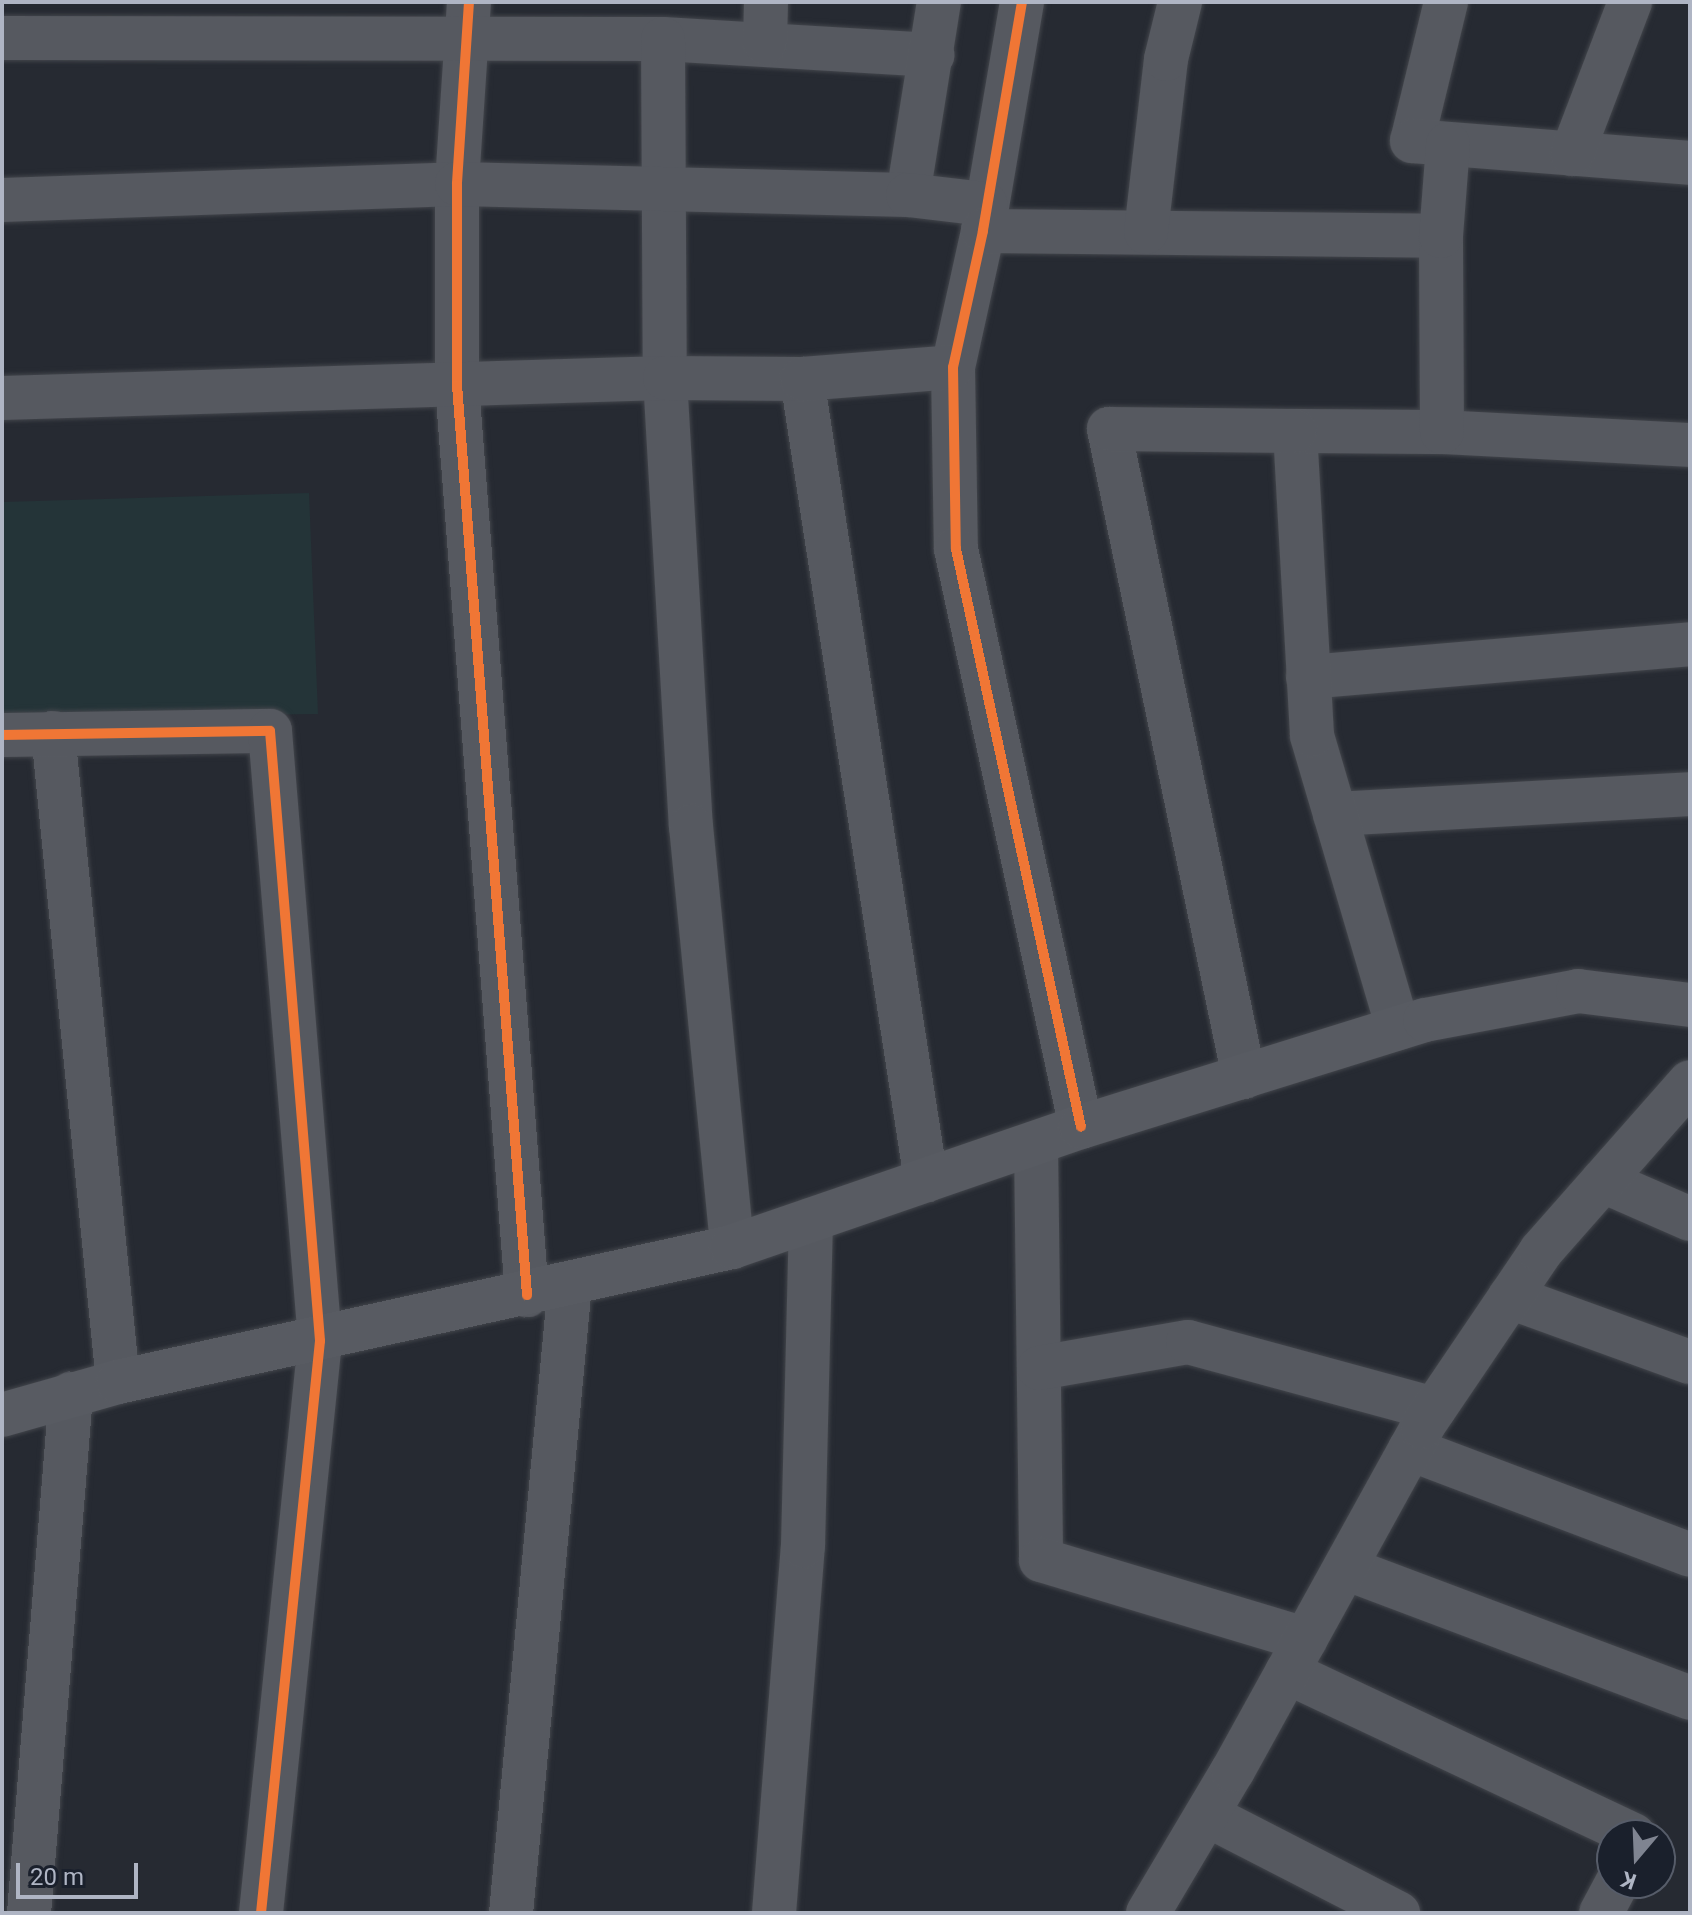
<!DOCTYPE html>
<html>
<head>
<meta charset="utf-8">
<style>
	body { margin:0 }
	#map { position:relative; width:1692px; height:1915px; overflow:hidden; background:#262a32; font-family:Roboto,sans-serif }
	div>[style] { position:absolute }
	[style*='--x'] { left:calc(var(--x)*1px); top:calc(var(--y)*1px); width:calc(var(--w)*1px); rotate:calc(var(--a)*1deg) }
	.green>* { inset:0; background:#243438 }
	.roads { filter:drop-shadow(0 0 2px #42454b) drop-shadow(0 0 2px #42454b) }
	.minor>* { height:44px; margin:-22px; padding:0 22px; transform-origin:22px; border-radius:22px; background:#565960 }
	.major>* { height:44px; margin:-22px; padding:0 22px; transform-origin:22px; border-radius:22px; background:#585b62 }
	.cycleway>* { height:10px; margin:-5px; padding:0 5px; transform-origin:5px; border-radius:5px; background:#f07635 }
	span { translate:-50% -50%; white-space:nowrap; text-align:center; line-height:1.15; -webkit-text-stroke:7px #1a202c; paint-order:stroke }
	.frame { position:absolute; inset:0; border:4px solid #afb5c4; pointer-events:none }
	.north { position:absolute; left:1596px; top:1819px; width:80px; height:80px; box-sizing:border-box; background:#1a202c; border:2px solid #565c69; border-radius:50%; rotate:199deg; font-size:22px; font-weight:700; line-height:32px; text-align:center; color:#afb5c4 }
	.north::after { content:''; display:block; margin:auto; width:28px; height:36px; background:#7f8491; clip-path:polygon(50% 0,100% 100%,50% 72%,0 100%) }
	.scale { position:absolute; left:16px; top:1863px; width:122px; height:36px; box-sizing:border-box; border:4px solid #afb5c4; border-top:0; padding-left:10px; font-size:24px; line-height:28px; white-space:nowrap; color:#afb5c4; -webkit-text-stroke:6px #1a202c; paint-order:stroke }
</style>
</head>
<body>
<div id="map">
	<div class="green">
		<div style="clip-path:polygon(309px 493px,318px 714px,2px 718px,2px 502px)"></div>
	</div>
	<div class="roads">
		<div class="minor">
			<div style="--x:469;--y:2;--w:182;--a:93.8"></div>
			<div style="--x:457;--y:184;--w:201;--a:90"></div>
			<div style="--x:457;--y:385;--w:913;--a:85.6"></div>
			<div style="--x:1022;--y:2;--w:232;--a:99.7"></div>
			<div style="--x:983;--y:231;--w:139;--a:102.4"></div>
			<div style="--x:953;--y:367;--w:182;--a:89.1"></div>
			<div style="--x:956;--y:549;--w:591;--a:77.8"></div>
			<div style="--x:1446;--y:2;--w:143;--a:103.7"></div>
			<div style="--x:1412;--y:141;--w:279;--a:4.5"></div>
			<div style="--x:2;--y:38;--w:661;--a:0.09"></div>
			<div style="--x:663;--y:39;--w:270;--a:3.4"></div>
			<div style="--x:663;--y:39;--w:339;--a:89.7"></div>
			<div style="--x:665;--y:378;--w:449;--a:86.7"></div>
			<div style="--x:691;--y:826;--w:423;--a:84.4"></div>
			<div style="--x:765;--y:43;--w:41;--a:-88.6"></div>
			<div style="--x:1572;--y:154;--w:163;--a:-69.1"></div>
			<div style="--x:908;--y:195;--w:195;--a:-80.9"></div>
			<div style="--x:2;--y:200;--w:455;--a:-2"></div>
			<div style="--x:457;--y:184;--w:451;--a:1.4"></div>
			<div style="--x:908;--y:195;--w:78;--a:6.7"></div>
			<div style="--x:983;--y:231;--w:458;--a:0.6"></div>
			<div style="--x:1146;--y:232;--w:174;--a:-83.4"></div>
			<div style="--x:1166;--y:59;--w:59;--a:-76.2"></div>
			<div style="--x:802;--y:379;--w:811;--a:81.2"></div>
			<div style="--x:2;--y:398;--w:663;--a:-1.73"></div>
			<div style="--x:665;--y:378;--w:137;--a:0.4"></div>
			<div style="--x:802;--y:379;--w:151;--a:-4.5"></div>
			<div style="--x:1442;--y:432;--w:248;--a:3"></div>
			<div style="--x:1308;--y:677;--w:383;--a:-4.9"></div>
			<div style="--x:53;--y:733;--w:652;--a:84.28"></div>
			<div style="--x:2;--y:735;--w:268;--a:-0.9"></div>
			<div style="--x:270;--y:731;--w:612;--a:85.31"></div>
			<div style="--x:320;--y:1341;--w:575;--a:95.89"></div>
			<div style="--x:1335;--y:814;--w:356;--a:-3.2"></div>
			<div style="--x:1398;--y:1028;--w:305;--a:-106.4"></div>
			<div style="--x:1312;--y:735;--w:304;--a:-93.2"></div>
			<div style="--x:1295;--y:431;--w:147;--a:0.4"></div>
			<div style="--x:1442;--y:432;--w:196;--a:-90.3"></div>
			<div style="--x:1441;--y:236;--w:92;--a:-85.6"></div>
			<div style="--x:1244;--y:1077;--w:662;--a:-101.77"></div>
			<div style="--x:1109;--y:429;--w:186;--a:0.6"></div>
			<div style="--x:1036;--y:1143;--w:417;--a:89.3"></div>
			<div style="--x:1041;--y:1560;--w:276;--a:16.7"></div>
			<div style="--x:1603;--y:1181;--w:95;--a:23.6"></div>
			<div style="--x:1510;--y:1297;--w:191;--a:19.9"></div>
			<div style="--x:1039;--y:1368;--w:151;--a:-9.9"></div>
			<div style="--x:1188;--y:1342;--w:255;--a:15.2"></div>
			<div style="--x:1410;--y:1449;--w:299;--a:20.7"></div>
			<div style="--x:1345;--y:1568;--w:369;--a:20.6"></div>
			<div style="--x:1287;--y:1672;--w:383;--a:25.2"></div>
			<div style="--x:1207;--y:1815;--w:215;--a:27.2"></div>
			<div style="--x:29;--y:1913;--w:521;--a:-85.37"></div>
			<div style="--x:511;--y:1913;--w:632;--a:-84.64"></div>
			<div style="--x:774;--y:1913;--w:368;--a:-85.5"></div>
			<div style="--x:803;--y:1546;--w:326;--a:-88.6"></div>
			<div style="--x:1148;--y:1913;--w:166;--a:-59.3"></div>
			<div style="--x:1233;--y:1770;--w:392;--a:-61.1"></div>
			<div style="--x:1422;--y:1427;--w:212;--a:-55.9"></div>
			<div style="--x:1541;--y:1251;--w:225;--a:-48.6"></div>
			<div style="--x:1601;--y:1913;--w:34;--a:-62"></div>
		</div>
		<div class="major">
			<div style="--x:2;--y:1415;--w:121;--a:-15.9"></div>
			<div style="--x:118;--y:1382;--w:629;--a:-12.4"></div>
			<div style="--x:732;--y:1247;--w:369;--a:-19"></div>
			<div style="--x:1081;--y:1127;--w:360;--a:-17.3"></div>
			<div style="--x:1425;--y:1020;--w:156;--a:-10.7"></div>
			<div style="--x:1578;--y:991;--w:113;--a:7.1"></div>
		</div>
	</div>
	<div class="cycleway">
		<div style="--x:469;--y:2;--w:182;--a:93.8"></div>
		<div style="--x:457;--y:184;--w:201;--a:90"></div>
		<div style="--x:457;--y:385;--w:913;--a:85.6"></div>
		<div style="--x:1022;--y:2;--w:232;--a:99.7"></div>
		<div style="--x:983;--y:231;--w:139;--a:102.4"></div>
		<div style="--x:953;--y:367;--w:182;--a:89.1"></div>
		<div style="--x:956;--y:549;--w:591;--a:77.8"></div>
		<div style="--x:2;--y:735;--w:268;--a:-0.9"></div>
		<div style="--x:270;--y:731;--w:612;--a:85.31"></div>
		<div style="--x:320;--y:1341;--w:575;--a:95.89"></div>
	</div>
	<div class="frame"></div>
	<div class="north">K</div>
	<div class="scale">20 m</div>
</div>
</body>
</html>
